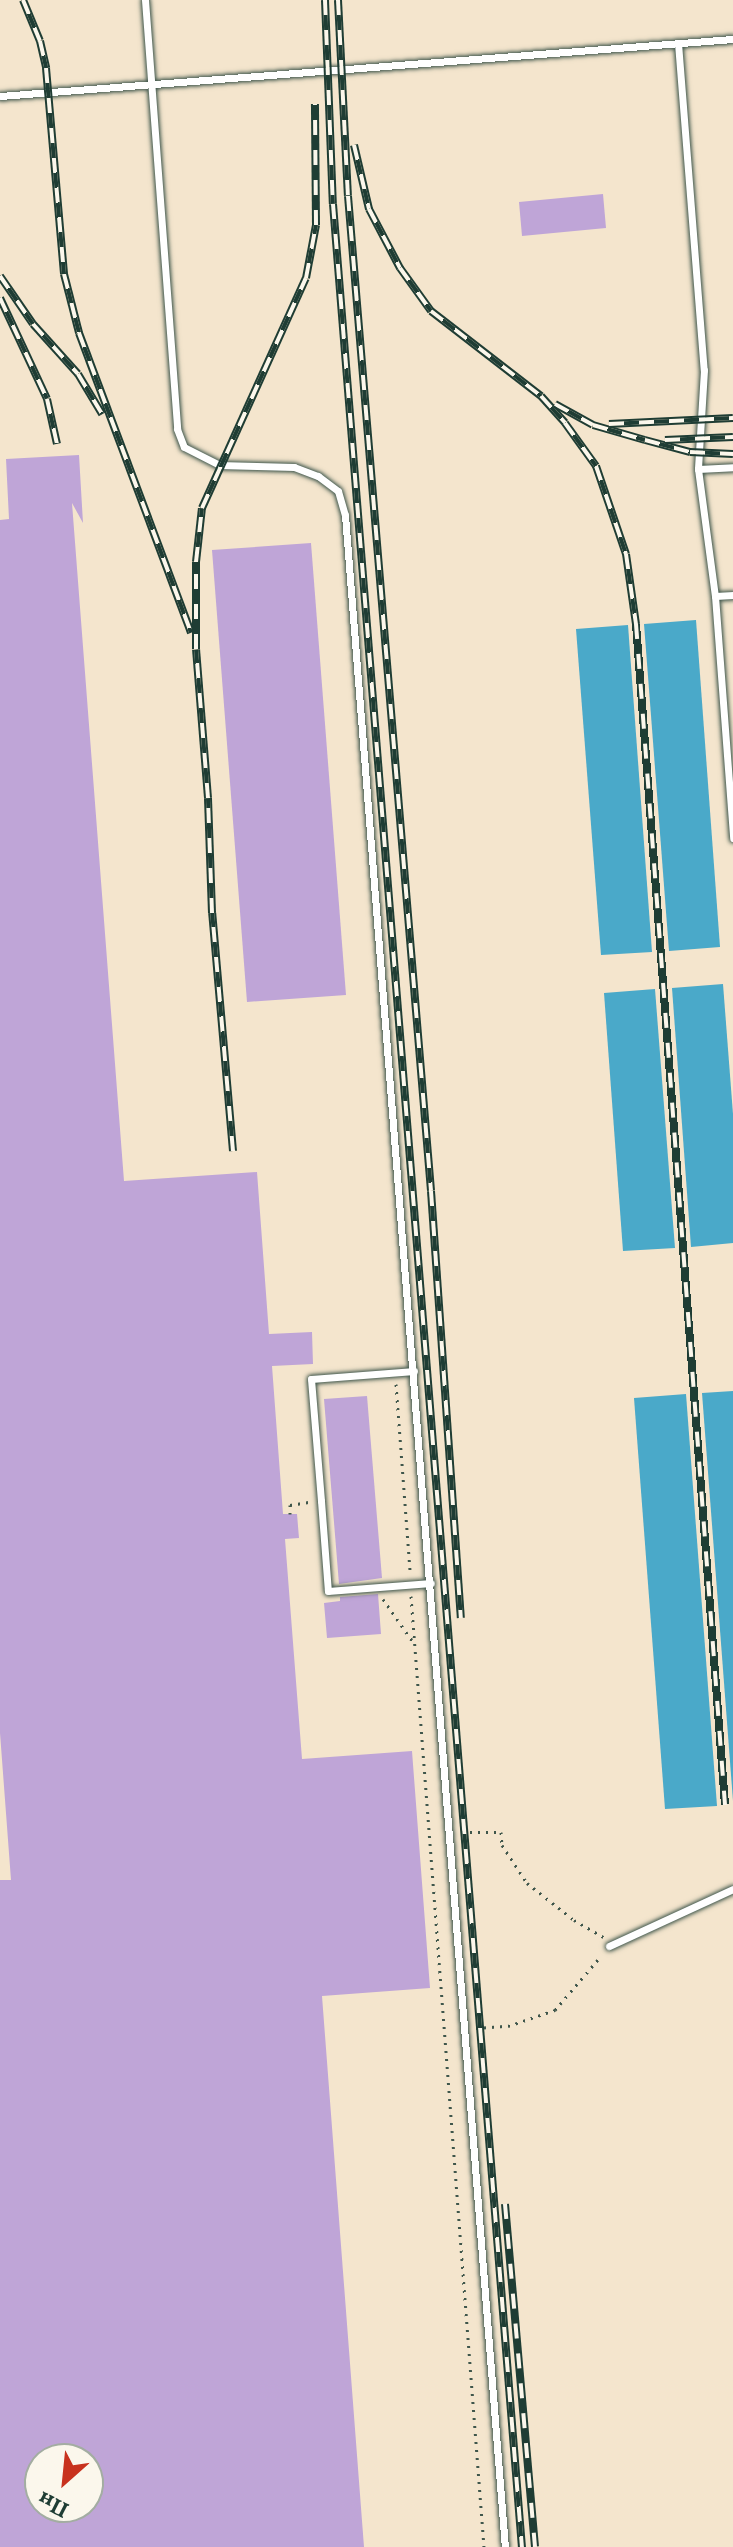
<!DOCTYPE html>
<html>
<head>
<meta charset="utf-8">
<style>
	body { margin:0 }
	#map { position:relative; width:733px; height:2547px; overflow:hidden; background:#f4e5cd; font-family:Vollkorn,serif }
	div>[style] { position:absolute }
	[style*='--x'] { left:calc(var(--x)*1px); top:calc(var(--y)*1px); width:calc(var(--w)*1px); rotate:calc(var(--a)*1deg) }
	.water>* { inset:0; background:#4aa9c9 }
	.building>* { inset:0; background:#bfa5d7 }
	.path>* { height:3px; margin-top:-1.5px; transform-origin:0; background:repeating-linear-gradient(90deg,#3f564b 0 2px,transparent 0 8px) }
	.roads { filter:drop-shadow(0 0 2px #3f564b) drop-shadow(0 0 2px #3f564b) }
	.service>* { height:7px; margin:-3.5px; padding:0 3.5px; transform-origin:3.5px; border-radius:3.5px; background:#fff }
	.rail>* { height:8px; margin-top:-4px; transform-origin:0; background:repeating-linear-gradient(90deg,#fbf7ec 0 15px,#1f3d34 0 30px); box-sizing:border-box; border-block:2px solid #1f3d34 }
	span { translate:-50% -50%; white-space:nowrap; text-align:center; line-height:1.15; -webkit-text-stroke:7px #fbf7ec; paint-order:stroke }
	.north { position:absolute; left:24px; top:2443px; width:80px; height:80px; box-sizing:border-box; background:#fbf7ec; border:2px solid #a3ada2; border-radius:50%; rotate:207deg; font-size:22px; font-weight:700; line-height:32px; text-align:center; color:#1f3d34 }
	.north::after { content:''; display:block; margin:auto; width:28px; height:36px; background:#c8321e; clip-path:polygon(50% 0,100% 100%,50% 72%,0 100%) }
</style>
</head>
<body>
<div id="map">
	<div class="water">
		<div style="clip-path:polygon(696px 620px,720px 947px,669px 951px,644px 624px)"></div>
		<div style="clip-path:polygon(628px 625px,652px 952px,601px 955px,576px 629px)"></div>
		<div style="clip-path:polygon(723px 984px,733px 1114px,733px 1243px,691px 1247px,672px 988px)"></div>
		<div style="clip-path:polygon(655px 989px,675px 1248px,623px 1251px,604px 993px)"></div>
		<div style="clip-path:polygon(733px 1391px,733px 1801px,702px 1393px)"></div>
		<div style="clip-path:polygon(686px 1394px,717px 1806px,665px 1809px,634px 1398px)"></div>
	</div>
	<div class="building">
		<div style="clip-path:polygon(603px 194px,606px 228px,522px 236px,519px 202px)"></div>
		<div style="clip-path:polygon(evenodd,79px 455px,83px 523px,72px 503px,124px 1181px,257px 1172px,269px 1334px,312px 1332px,313px 1364px,272px 1366px,283px 1514px,297px 1514px,299px 1538px,285px 1539px,302px 1759px,412px 1751px,430px 1988px,322px 1996px,364px 2547px,0 2547px,0 1880px,11px 1880px,0 1733px,0 520px,9px 519px,6px 459px,79px 455px,40px 2459px,88px 2459px,88px 2507px,40px 2507px,40px 2459px)"></div>
		<div style="clip-path:polygon(311px 543px,346px 995px,247px 1002px,212px 550px)"></div>
		<div style="clip-path:polygon(367px 1396px,382px 1578px,339px 1584px,324px 1399px)"></div>
		<div style="clip-path:polygon(378px 1594px,381px 1634px,327px 1638px,324px 1603px,340px 1601px,340px 1597px)"></div>
	</div>
	<div class="path">
		<div style="--x:396;--y:1384;--w:189;--a:85.7"></div>
		<div style="--x:290;--y:1514;--w:9;--a:-90"></div>
		<div style="--x:290;--y:1505;--w:19;--a:-9"></div>
		<div style="--x:411;--y:1596;--w:954;--a:85.61"></div>
		<div style="--x:383;--y:1599;--w:52;--a:55.1"></div>
		<div style="--x:462;--y:1832;--w:39;--a:0"></div>
		<div style="--x:501;--y:1832;--w:13;--a:86"></div>
		<div style="--x:502;--y:1845;--w:45;--a:56.7"></div>
		<div style="--x:527;--y:1883;--w:60;--a:38.2"></div>
		<div style="--x:574;--y:1920;--w:34;--a:30"></div>
		<div style="--x:476;--y:2028;--w:32;--a:-4"></div>
		<div style="--x:508;--y:2026;--w:50;--a:-18.8"></div>
		<div style="--x:555;--y:2010;--w:71;--a:-49.6"></div>
	</div>
	<div class="roads">
		<div class="service">
			<div style="--x:145;--y:0;--w:430;--a:85.7"></div>
			<div style="--x:177;--y:429;--w:19;--a:69"></div>
			<div style="--x:184;--y:447;--w:39;--a:27"></div>
			<div style="--x:219;--y:465;--w:75;--a:1.5"></div>
			<div style="--x:294;--y:467;--w:26;--a:21"></div>
			<div style="--x:318;--y:476;--w:25;--a:37"></div>
			<div style="--x:338;--y:491;--w:25;--a:74"></div>
			<div style="--x:345;--y:515;--w:2038;--a:85.5"></div>
			<div style="--x:678;--y:43;--w:328;--a:85.5"></div>
			<div style="--x:704;--y:370;--w:99;--a:93.5"></div>
			<div style="--x:698;--y:469;--w:128;--a:82.4"></div>
			<div style="--x:715;--y:596;--w:243;--a:85.7"></div>
			<div style="--x:0;--y:96;--w:735;--a:-4.45"></div>
			<div style="--x:698;--y:469;--w:35;--a:-3"></div>
			<div style="--x:715;--y:596;--w:18;--a:-3"></div>
			<div style="--x:414;--y:1371;--w:103;--a:175.6"></div>
			<div style="--x:311;--y:1379;--w:122;--a:85.3"></div>
			<div style="--x:321;--y:1501;--w:90;--a:85.6"></div>
			<div style="--x:328;--y:1591;--w:103;--a:-4.4"></div>
			<div style="--x:609;--y:1946;--w:136;--a:-24.7"></div>
		</div>
	</div>
	<div class="rail">
		<div style="--x:23;--y:0;--w:44;--a:67.5"></div>
		<div style="--x:40;--y:41;--w:28;--a:77"></div>
		<div style="--x:46;--y:68;--w:207;--a:85"></div>
		<div style="--x:64;--y:274;--w:61;--a:75.7"></div>
		<div style="--x:79;--y:333;--w:320;--a:69.5"></div>
		<div style="--x:325;--y:0;--w:204;--a:87.8"></div>
		<div style="--x:333;--y:204;--w:2351;--a:85.39"></div>
		<div style="--x:338;--y:0;--w:196;--a:87.1"></div>
		<div style="--x:348;--y:196;--w:998;--a:85.23"></div>
		<div style="--x:431;--y:1191;--w:428;--a:86"></div>
		<div style="--x:354;--y:145;--w:66;--a:76.8"></div>
		<div style="--x:369;--y:209;--w:67;--a:62.3"></div>
		<div style="--x:400;--y:268;--w:53;--a:54.2"></div>
		<div style="--x:431;--y:311;--w:139;--a:37.7"></div>
		<div style="--x:541;--y:396;--w:36;--a:48"></div>
		<div style="--x:565;--y:423;--w:53;--a:54.2"></div>
		<div style="--x:596;--y:466;--w:93;--a:71.2"></div>
		<div style="--x:626;--y:554;--w:71;--a:81.9"></div>
		<div style="--x:636;--y:624;--w:1184;--a:85.69"></div>
		<div style="--x:0;--y:276;--w:58;--a:55.5"></div>
		<div style="--x:33;--y:324;--w:67;--a:48"></div>
		<div style="--x:78;--y:374;--w:47;--a:59"></div>
		<div style="--x:0;--y:298;--w:111;--a:65"></div>
		<div style="--x:47;--y:399;--w:46;--a:77.5"></div>
		<div style="--x:555;--y:404;--w:43;--a:28.9"></div>
		<div style="--x:593;--y:425;--w:54;--a:16.1"></div>
		<div style="--x:645;--y:440;--w:47;--a:14.9"></div>
		<div style="--x:690;--y:452;--w:43;--a:2.7"></div>
		<div style="--x:609;--y:424;--w:124;--a:-2.8"></div>
		<div style="--x:665;--y:440;--w:68;--a:-2.5"></div>
		<div style="--x:233;--y:1151;--w:239;--a:-95"></div>
		<div style="--x:212;--y:913;--w:115;--a:-92"></div>
		<div style="--x:208;--y:798;--w:149;--a:-94.6"></div>
		<div style="--x:196;--y:649;--w:87;--a:-90"></div>
		<div style="--x:196;--y:562;--w:54;--a:-83.7"></div>
		<div style="--x:202;--y:508;--w:252;--a:-65.7"></div>
		<div style="--x:306;--y:278;--w:54;--a:-79.3"></div>
		<div style="--x:316;--y:225;--w:121;--a:-90.5"></div>
		<div style="--x:505;--y:2204;--w:344;--a:85"></div>
	</div>
	<div class="north">Пн</div>
</div>
</body>
</html>
